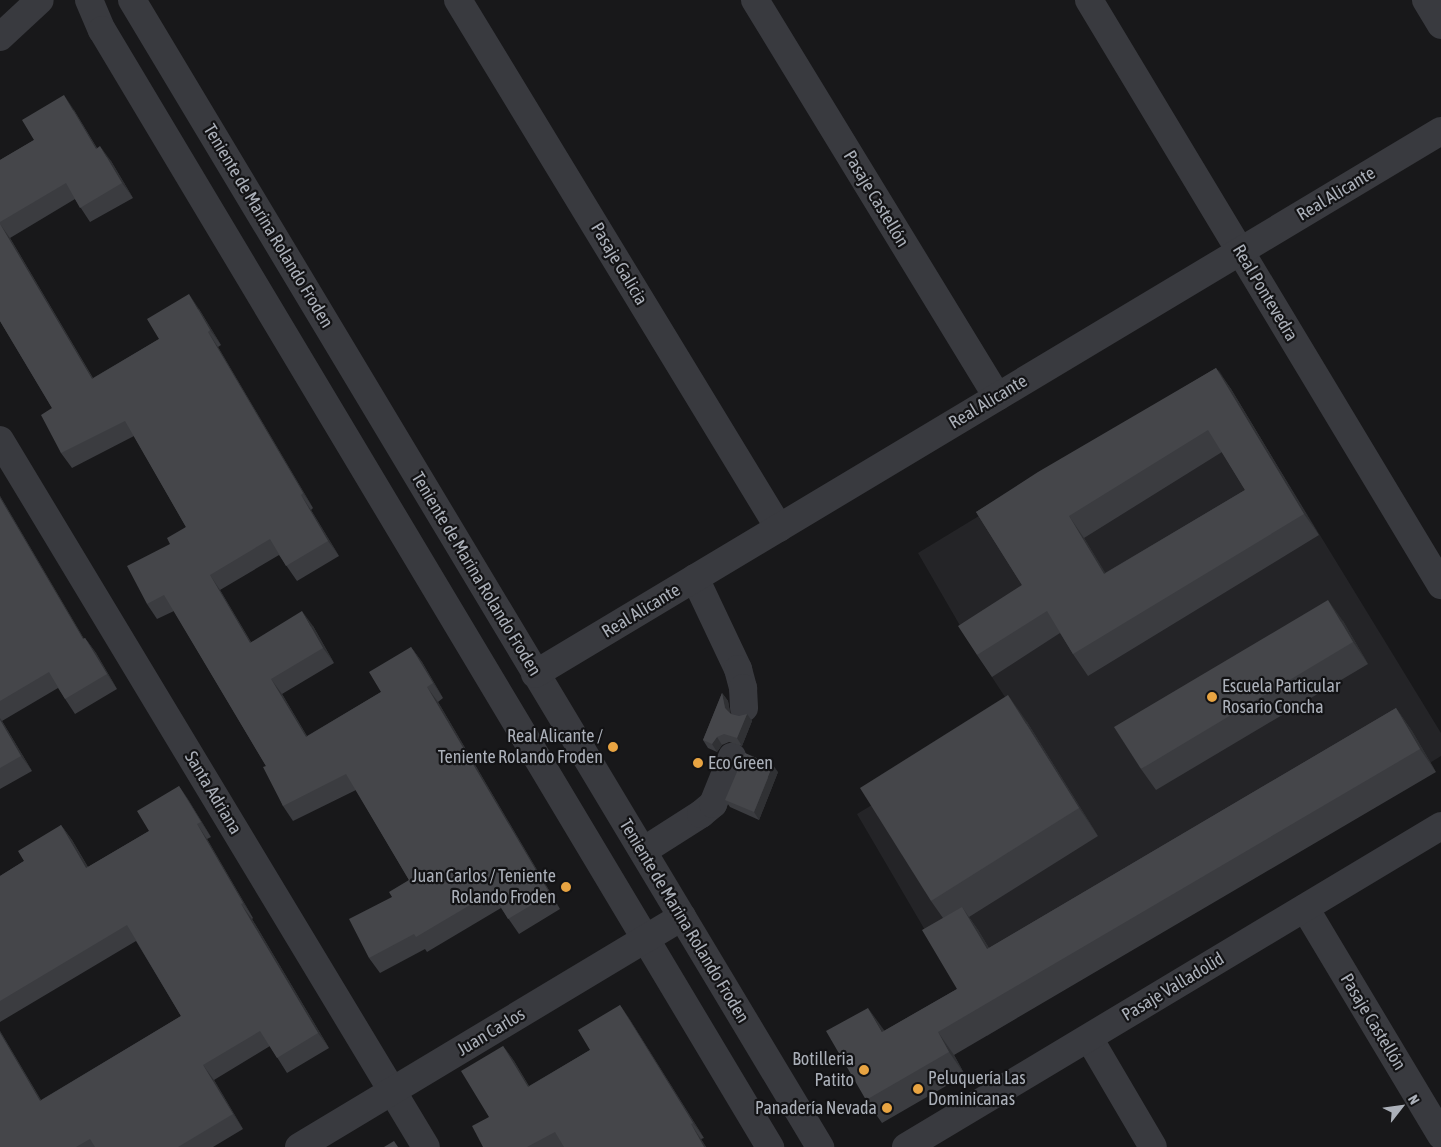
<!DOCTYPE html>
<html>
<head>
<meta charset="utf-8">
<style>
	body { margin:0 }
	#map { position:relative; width:1441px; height:1147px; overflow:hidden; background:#18181a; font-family:"Asap Condensed",sans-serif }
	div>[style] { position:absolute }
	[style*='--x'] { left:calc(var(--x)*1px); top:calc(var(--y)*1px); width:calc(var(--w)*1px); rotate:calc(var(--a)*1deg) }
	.built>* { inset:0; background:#242427 }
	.minor>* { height:28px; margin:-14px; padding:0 14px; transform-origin:14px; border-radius:14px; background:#393a3f }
	.wall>* { inset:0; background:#3b3c40 }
	.shaded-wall>* { inset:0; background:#303134 }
	.building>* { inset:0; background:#45464a }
	.dots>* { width:14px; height:14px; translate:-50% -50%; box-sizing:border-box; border:2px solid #131315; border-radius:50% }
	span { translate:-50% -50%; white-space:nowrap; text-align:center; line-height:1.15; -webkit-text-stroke:4.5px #131315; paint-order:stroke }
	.street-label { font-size:18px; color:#abb0b9 }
	.poi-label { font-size:18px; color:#abb0b9 }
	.left { translate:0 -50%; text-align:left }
	.right { translate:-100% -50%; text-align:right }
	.north { position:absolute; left:1376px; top:1082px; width:50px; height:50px; -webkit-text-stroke:4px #131315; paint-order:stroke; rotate:60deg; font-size:14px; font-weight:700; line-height:20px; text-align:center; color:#abb0b9 }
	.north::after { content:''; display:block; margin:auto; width:18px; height:22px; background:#abb0b9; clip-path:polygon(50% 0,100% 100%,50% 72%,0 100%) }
</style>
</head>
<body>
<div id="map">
	<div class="built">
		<div style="clip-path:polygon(1219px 370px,1441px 733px,1441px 756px,987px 1036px,857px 814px,1018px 717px,973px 648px,918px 553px)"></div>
	</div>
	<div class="minor">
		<div style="--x:89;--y:0;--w:33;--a:67"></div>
		<div style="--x:102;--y:30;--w:1302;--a:59.12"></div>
		<div style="--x:132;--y:0;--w:1338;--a:59.04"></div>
		<div style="--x:458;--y:0;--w:618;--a:58.7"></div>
		<div style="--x:755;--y:0;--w:465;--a:58.6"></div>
		<div style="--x:1089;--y:0;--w:683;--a:58.96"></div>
		<div style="--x:1426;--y:0;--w:29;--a:59"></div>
		<div style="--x:0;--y:37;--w:54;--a:-42.8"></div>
		<div style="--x:0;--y:440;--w:825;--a:58.93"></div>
		<div style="--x:695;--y:578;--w:101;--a:64.7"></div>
		<div style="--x:738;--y:669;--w:20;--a:75"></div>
		<div style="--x:743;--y:688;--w:20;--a:87"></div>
		<div style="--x:535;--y:674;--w:1056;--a:-30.94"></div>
		<div style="--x:643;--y:851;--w:69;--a:-32.5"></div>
		<div style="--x:701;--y:814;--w:16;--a:-40"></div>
		<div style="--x:713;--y:804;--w:51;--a:-68"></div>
		<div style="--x:1305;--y:908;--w:265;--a:59.1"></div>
		<div style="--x:1089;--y:1038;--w:126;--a:59.6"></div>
		<div style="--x:299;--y:1147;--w:447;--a:-31"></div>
		<div style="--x:906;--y:1147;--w:624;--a:-30.96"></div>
	</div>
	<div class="wall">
		<div style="clip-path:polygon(74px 110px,97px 148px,111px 161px,133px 198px,90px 222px,75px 199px,10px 238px,93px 378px,159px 339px,199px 309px,221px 345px,218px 347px,313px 508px,311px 510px,339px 556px,297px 581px,279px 555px,220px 590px,251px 642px,313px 626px,334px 663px,282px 694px,307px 736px,381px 692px,411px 647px,422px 662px,443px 698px,438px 702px,560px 909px,519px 934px,501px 908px,427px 952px,425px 949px,380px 973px,369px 958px,392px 897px,409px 880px,356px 790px,293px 821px,283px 806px,266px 766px,174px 611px,157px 619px,147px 604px,170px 544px,186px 527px,134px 436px,72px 468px,61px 453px,52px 408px,0 321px,0 160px,34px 140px)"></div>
		<div style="clip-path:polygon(evenodd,1216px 368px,1231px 389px,1319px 535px,1088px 676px,1073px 654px,1060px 633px,992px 677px,977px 655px,1022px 585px,976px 512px,1216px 368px,1222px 452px,1245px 490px,1105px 573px,1084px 538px,1222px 452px)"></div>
		<div style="clip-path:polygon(0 496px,84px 639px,85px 638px,96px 653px,117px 689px,75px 714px,58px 688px,2px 721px,32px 771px,0 789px)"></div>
		<div style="clip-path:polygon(1343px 621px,1368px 664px,1156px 790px,1141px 769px)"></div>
		<div style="clip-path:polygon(722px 693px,728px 701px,730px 713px,731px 714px,739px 716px,747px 714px,752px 721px,742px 746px,729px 742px,722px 745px,717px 752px,708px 748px,703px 740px)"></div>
		<div style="clip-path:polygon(1396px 708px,1412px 731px,1436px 772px,954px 1055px,965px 1075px,882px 1123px,866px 1100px,884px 1031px,957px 989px,943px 918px,931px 901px,1027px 722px,1098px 836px,969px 917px,978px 930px,989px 948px)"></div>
		<div style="clip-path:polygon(778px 772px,759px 820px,730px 807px,725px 800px)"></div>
		<div style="clip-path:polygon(179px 786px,189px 801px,211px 837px,207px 839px,253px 918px,252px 919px,329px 1048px,287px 1073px,270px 1046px,214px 1080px,243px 1129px,213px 1147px,0 1147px,0 1031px,41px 1100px,181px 1016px,136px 941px,0 1022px,0 876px,24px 861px,61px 825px,72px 840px,88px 867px,149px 831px)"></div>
		<div style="clip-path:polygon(620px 1005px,630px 1020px,704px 1138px,701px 1139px,706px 1147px,483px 1147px,503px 1046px,514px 1061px,529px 1086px,590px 1050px)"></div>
	</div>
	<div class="shaded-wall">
		<div style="clip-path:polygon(64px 95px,74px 110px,106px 164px,96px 149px)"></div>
		<div style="clip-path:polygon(100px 146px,111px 161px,133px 198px,122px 183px)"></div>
		<div style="clip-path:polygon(0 224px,10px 238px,102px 394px,92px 379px)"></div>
		<div style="clip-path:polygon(189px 294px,199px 309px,221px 345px,210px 330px)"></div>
		<div style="clip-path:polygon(208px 332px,218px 347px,313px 508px,303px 493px)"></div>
		<div style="clip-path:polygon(1216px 368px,1231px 389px,1319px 535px,1304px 514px)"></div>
		<div style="clip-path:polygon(301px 495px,311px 510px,339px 556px,328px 541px)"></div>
		<div style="clip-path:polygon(0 496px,93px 654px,83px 639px,0 498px)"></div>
		<div style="clip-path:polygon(1069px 516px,1084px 538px,1119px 595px,1104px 574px)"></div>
		<div style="clip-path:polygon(210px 575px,220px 590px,260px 658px,250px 643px)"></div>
		<div style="clip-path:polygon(1328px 600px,1343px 621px,1368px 664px,1353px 642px)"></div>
		<div style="clip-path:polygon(302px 611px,313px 626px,334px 663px,323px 648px)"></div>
		<div style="clip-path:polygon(85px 638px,96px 653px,117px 689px,107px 674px)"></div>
		<div style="clip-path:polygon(411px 647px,422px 662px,443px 698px,433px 683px)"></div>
		<div style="clip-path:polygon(271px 679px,282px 694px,316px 752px,306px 737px)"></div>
		<div style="clip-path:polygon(427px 687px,438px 702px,560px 909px,550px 894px)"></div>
		<div style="clip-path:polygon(722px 693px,728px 701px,731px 716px,725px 708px)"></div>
		<div style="clip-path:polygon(1008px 695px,1027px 722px,1098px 836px,1079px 808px)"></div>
		<div style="clip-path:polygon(1396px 708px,1412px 731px,1436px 772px,1420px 749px)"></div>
		<div style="clip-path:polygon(747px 714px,752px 721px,742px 746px,737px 738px)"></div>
		<div style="clip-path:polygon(0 718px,2px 721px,32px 771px,21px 756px,0 720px)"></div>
		<div style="clip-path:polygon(717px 737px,722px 745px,717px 752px,712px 744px)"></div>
		<div style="clip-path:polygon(773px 765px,778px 772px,759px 820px,754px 812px)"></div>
		<div style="clip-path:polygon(179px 786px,189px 801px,211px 837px,201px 822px)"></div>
		<div style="clip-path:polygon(197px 824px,207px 839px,253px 918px,243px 903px)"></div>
		<div style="clip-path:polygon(61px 825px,72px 840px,97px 883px,86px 868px)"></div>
		<div style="clip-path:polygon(241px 904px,252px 919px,329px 1048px,318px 1033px)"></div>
		<div style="clip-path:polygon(962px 907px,978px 930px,1003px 972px,987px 949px)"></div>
		<div style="clip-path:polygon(620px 1005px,630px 1020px,704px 1138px,693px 1123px)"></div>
		<div style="clip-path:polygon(868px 1008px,884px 1030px,898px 1055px,882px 1032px)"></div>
		<div style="clip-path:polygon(0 1031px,50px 1116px,40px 1101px,0 1033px)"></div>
		<div style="clip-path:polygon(938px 1032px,954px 1055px,965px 1075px,949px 1052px)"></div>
		<div style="clip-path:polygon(503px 1046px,514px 1061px,538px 1102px,528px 1087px)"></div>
		<div style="clip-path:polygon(203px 1065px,214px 1080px,243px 1129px,233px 1114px)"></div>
		<div style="clip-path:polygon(691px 1124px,701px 1139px,706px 1147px,704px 1147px)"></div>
	</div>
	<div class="building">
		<div style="clip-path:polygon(64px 95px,96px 149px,100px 146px,122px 183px,80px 208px,66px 183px,0 222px,0 160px,34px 140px,22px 120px)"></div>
		<div style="clip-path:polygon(0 224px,92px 379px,159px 339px,147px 319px,189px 294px,210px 330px,208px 332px,303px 493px,301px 495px,328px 541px,286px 566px,270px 539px,210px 575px,250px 643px,302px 611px,323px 648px,271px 679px,306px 737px,381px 692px,369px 672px,411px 647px,433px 683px,427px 687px,550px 894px,508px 919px,492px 892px,416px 937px,414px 934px,369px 958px,349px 919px,392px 897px,389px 892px,409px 880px,346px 774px,283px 806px,263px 767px,266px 766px,164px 595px,147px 604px,127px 566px,170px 544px,167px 538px,186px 527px,125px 421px,61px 453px,41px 415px,52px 408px,0 321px)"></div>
		<div style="clip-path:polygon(evenodd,1216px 368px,1304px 514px,1073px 654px,1047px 611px,977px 655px,958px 626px,1022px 585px,976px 512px,1038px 472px,1216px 368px,1208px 430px,1245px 490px,1104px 574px,1069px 516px,1208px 430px)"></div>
		<div style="clip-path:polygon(0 498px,83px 639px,85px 638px,107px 674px,65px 699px,49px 672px,0 701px)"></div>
		<div style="clip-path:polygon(1328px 600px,1353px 642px,1141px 769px,1114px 727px)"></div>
		<div style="clip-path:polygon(722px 693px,725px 708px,731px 714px,739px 716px,747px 714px,737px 738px,724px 734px,717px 737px,712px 744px,703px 740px)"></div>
		<div style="clip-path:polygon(1008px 695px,1079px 808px,931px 901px,860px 788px)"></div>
		<div style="clip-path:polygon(1396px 708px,1420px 749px,938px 1032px,949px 1052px,866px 1100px,826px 1031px,868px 1008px,882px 1032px,957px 989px,922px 930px,962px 907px,987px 949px)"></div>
		<div style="clip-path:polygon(0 720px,21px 756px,0 768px)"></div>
		<div style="clip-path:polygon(745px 753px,773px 765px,754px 812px,725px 800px)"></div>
		<div style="clip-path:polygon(179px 786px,201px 822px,197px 824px,243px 903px,241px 904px,318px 1033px,277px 1058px,260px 1031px,203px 1065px,233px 1114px,178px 1147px,95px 1147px,90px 1139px,76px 1147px,0 1147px,0 1033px,40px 1101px,181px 1016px,127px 925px,0 1001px,0 876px,24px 861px,18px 851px,61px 825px,86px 868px,149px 831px,137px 811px)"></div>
		<div style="clip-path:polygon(620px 1005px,693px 1123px,691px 1124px,704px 1147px,564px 1147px,555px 1132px,527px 1147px,483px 1147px,472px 1126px,489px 1117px,461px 1071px,503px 1046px,528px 1087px,590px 1050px,578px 1030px)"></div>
		<div style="clip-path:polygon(394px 1141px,398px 1147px,384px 1147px)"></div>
	</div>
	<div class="dots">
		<div style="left:1212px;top:697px;background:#e8a442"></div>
		<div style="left:613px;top:747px;background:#e8a442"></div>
		<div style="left:698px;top:763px;background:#e8a442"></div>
		<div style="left:566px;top:887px;background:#e8a442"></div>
		<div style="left:864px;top:1070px;background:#e8a442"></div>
		<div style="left:918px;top:1089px;background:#e8a442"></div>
		<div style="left:887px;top:1108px;background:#e8a442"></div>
	</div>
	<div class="street-label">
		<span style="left:1336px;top:194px;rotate:-31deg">Real Alicante</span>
		<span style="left:876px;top:199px;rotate:59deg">Pasaje Castellón</span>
		<span style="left:268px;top:226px;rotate:59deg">Teniente de Marina Rolando Froden</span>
		<span style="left:619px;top:264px;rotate:59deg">Pasaje Galicia</span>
		<span style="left:1265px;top:293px;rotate:59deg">Real Pontevedra</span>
		<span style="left:988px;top:402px;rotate:-31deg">Real Alicante</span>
		<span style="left:476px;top:574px;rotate:59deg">Teniente de Marina Rolando Froden</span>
		<span style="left:641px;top:611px;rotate:-31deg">Real Alicante</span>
		<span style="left:213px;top:793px;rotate:59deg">Santa Adriana</span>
		<span style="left:684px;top:921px;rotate:59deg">Teniente de Marina Rolando Froden</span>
		<span style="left:1173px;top:987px;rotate:-31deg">Pasaje Valladolid</span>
		<span style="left:1373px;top:1022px;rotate:59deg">Pasaje Castellón</span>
		<span style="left:491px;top:1032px;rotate:-31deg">Juan Carlos</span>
	</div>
	<div class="poi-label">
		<span class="left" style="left:1222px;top:697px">Escuela Particular<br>Rosario Concha</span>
		<span class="right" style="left:603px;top:747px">Real Alicante /<br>Teniente Rolando Froden</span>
		<span class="left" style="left:708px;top:763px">Eco Green</span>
		<span class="right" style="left:556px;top:887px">Juan Carlos / Teniente<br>Rolando Froden</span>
		<span class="right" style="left:854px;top:1070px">Botilleria<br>Patito</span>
		<span class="left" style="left:928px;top:1089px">Peluquería Las<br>Dominicanas</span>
		<span class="right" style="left:877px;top:1108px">Panadería Nevada</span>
	</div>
	<div class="north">N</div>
</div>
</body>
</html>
